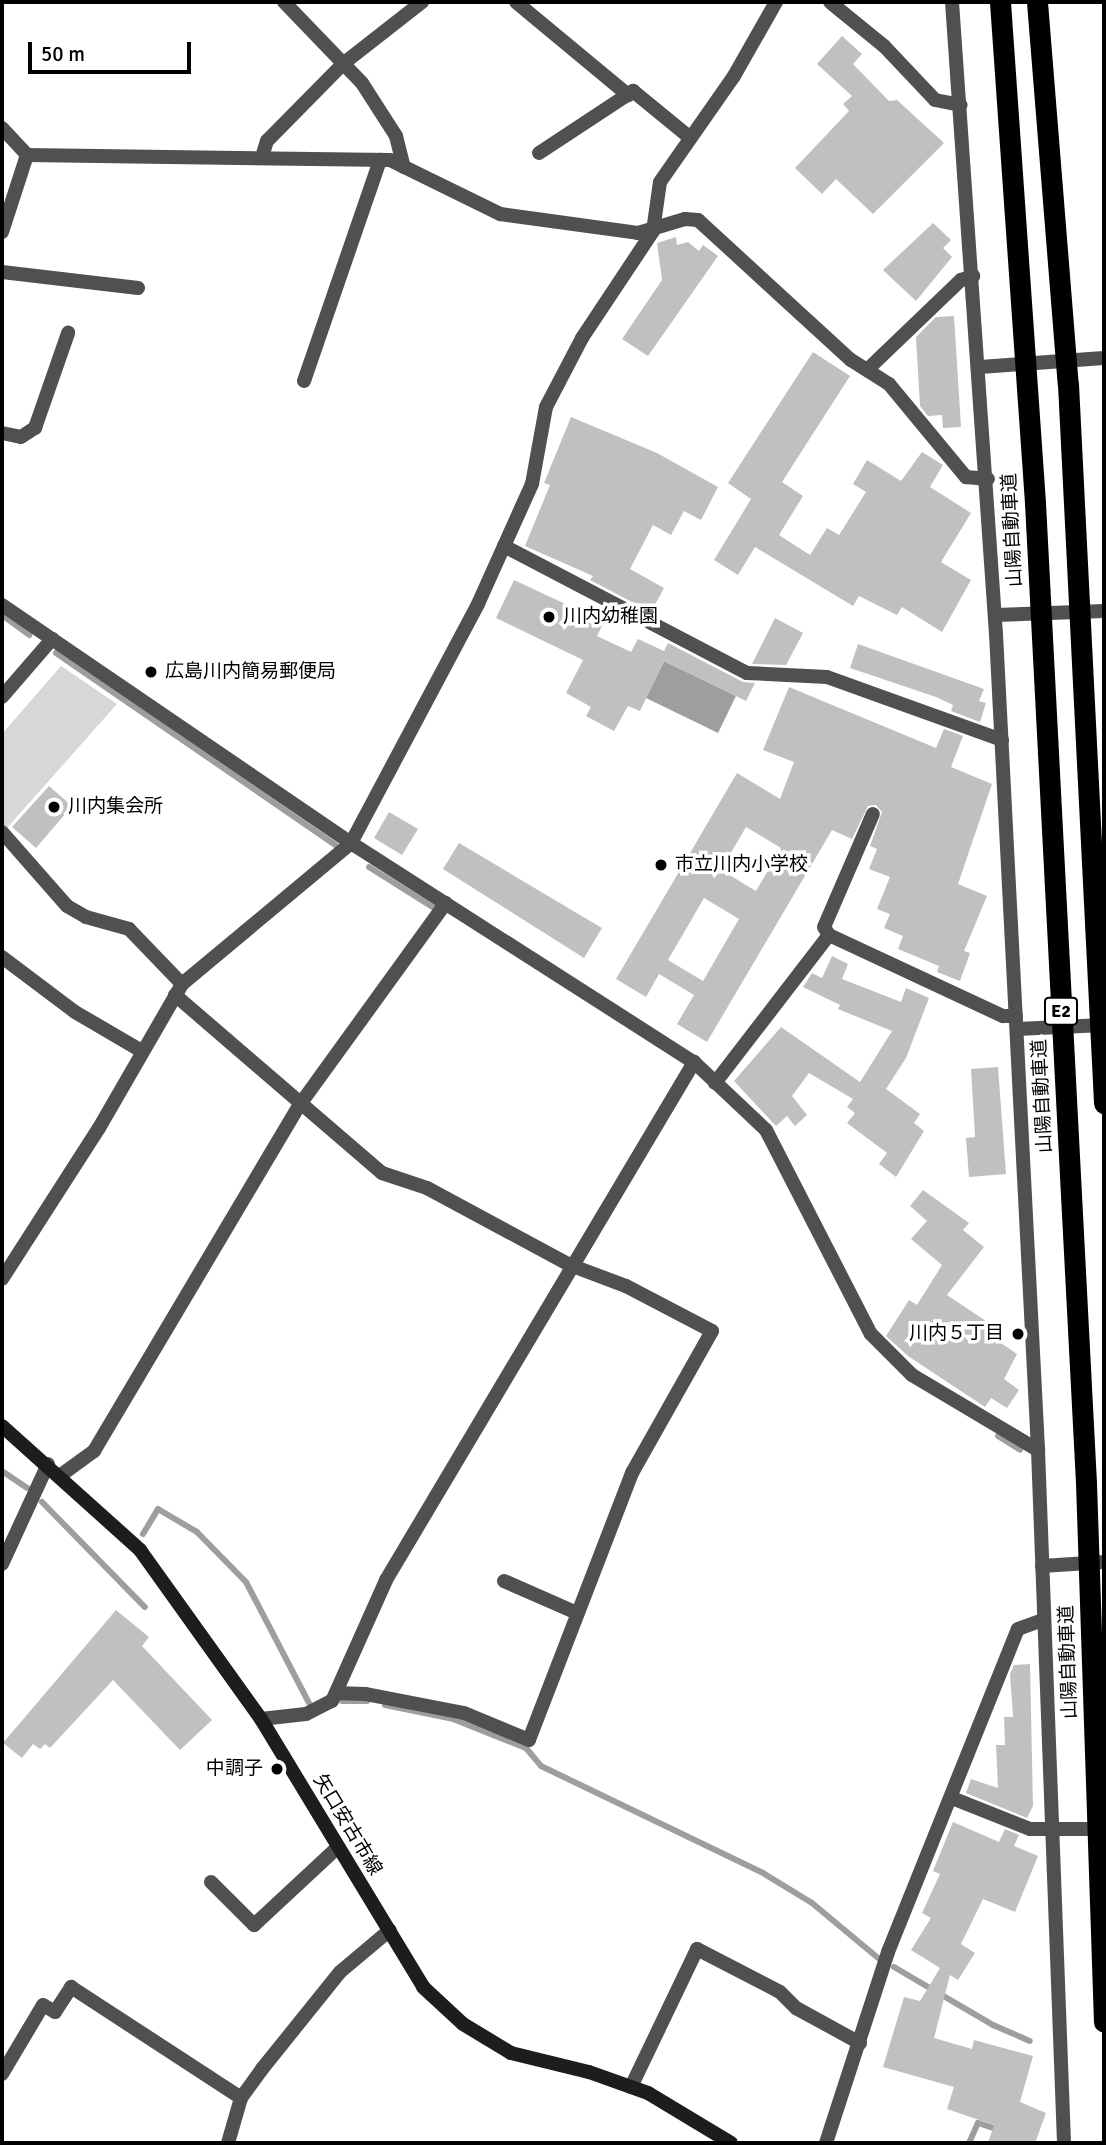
<!DOCTYPE html>
<html>
<head>
<meta charset="utf-8">
<style>
	body { margin:0 }
	#map { position:relative; width:1106px; height:2145px; overflow:hidden; background:#fff; font-family:Signika,"Noto Sans JP",sans-serif }
	div>[style] { position:absolute }
	[style*='--x'] { left:calc(var(--x)*1px); top:calc(var(--y)*1px); width:calc(var(--w)*1px); rotate:calc(var(--a)*1deg) }
	.green>* { inset:0; background:#d7d7d7 }
	.water>* { inset:0; background:#9e9e9e }
	.stream>* { height:6px; margin:-3px; padding:0 3px; transform-origin:3px; border-radius:3px; background:#9e9e9e }
	.building>* { inset:0; background:#c0c0c0 }
	.minor>* { height:14px; margin:-7px; padding:0 7px; transform-origin:7px; border-radius:7px; background:#505050 }
	.secondary>* { height:14px; margin:-7px; padding:0 7px; transform-origin:7px; border-radius:7px; background:#1d1d1d }
	.motorway>* { height:21px; margin:-10.5px; padding:0 10.5px; transform-origin:10.5px; border-radius:10.5px; background:#000 }
	.dots>* { width:19px; height:19px; translate:-50% -50%; box-sizing:border-box; border:4px solid #fff; border-radius:50% }
	span { translate:-50% -50%; white-space:nowrap; text-align:center; line-height:1.15; -webkit-text-stroke:7px #fff; paint-order:stroke }
	.shield-label span { padding:2px 5px; background:#fff; border:2px solid; border-radius:5px; -webkit-text-stroke-width:0 }
	.shield-label { font-size:18px; color:#000; font-weight:700 }
	.street-label { font-size:19px; color:#000 }
	.poi-label { font-size:19px; color:#000 }
	.left { translate:0 -50%; text-align:left }
	.right { translate:-100% -50%; text-align:right }
	.frame { position:absolute; inset:0; border:4px solid #000; pointer-events:none }
	.scale { position:absolute; left:28px; top:42px; width:163px; height:32px; box-sizing:border-box; border:4px solid #000; border-top:0; padding-left:9px; font-size:21px; line-height:24px; white-space:nowrap; color:#000; -webkit-text-stroke:5px #fff; paint-order:stroke }
</style>
</head>
<body>
<div id="map">
	<div class="green">
		<div style="clip-path:polygon(61px 666px,117px 704px,6px 829px,2px 825px,2px 734px)"></div>
	</div>
	<div class="water">
		<div style="clip-path:polygon(664px 661px,736px 696px,718px 733px,646px 698px)"></div>
	</div>
	<div class="stream">
		<div style="--x:2;--y:615;--w:34;--a:36"></div>
		<div style="--x:56;--y:653;--w:339;--a:34.5"></div>
		<div style="--x:369;--y:867;--w:83;--a:32.2"></div>
		<div style="--x:998;--y:1436;--w:26;--a:32"></div>
		<div style="--x:2;--y:1471;--w:30;--a:34"></div>
		<div style="--x:42;--y:1502;--w:147;--a:45.6"></div>
		<div style="--x:143;--y:1534;--w:29;--a:-59"></div>
		<div style="--x:158;--y:1509;--w:45;--a:30.5"></div>
		<div style="--x:197;--y:1532;--w:70;--a:45.6"></div>
		<div style="--x:246;--y:1582;--w:136;--a:62.5"></div>
		<div style="--x:342;--y:1701;--w:25;--a:0"></div>
		<div style="--x:385;--y:1705;--w:69;--a:11.6"></div>
		<div style="--x:453;--y:1719;--w:79;--a:21.7"></div>
		<div style="--x:526;--y:1748;--w:23;--a:50"></div>
		<div style="--x:541;--y:1766;--w:246;--a:25.7"></div>
		<div style="--x:763;--y:1873;--w:57;--a:31.5"></div>
		<div style="--x:812;--y:1903;--w:86;--a:39.8"></div>
		<div style="--x:894;--y:1967;--w:115;--a:30.4"></div>
		<div style="--x:993;--y:2025;--w:40;--a:23.4"></div>
		<div style="--x:969;--y:2143;--w:22;--a:-66"></div>
		<div style="--x:978;--y:2123;--w:23;--a:18"></div>
	</div>
	<div class="building">
		<div style="clip-path:polygon(842px 36px,862px 54px,853px 64px,889px 101px,897px 100px,944px 143px,873px 214px,836px 179px,822px 194px,795px 168px,849px 111px,843px 104px,852px 96px,817px 64px)"></div>
		<div style="clip-path:polygon(933px 223px,951px 240px,943px 248px,952px 257px,916px 301px,883px 270px)"></div>
		<div style="clip-path:polygon(676px 237px,677px 245px,688px 242px,699px 251px,703px 245px,718px 256px,648px 356px,622px 339px,662px 280px,657px 243px)"></div>
		<div style="clip-path:polygon(954px 316px,961px 427px,943px 428px,942px 415px,928px 416px,920px 406px,916px 337px,936px 317px)"></div>
		<div style="clip-path:polygon(813px 352px,850px 376px,782px 482px,803px 496px,779px 535px,810px 555px,827px 528px,839px 535px,866px 492px,853px 484px,867px 460px,901px 481px,922px 452px,943px 465px,930px 487px,971px 513px,941px 562px,971px 580px,942px 632px,902px 607px,897px 615px,859px 596px,853px 606px,755px 547px,738px 575px,714px 560px,751px 499px,728px 483px)"></div>
		<div style="clip-path:polygon(571px 417px,657px 453px,718px 487px,701px 520px,684px 511px,671px 535px,653px 525px,630px 569px,664px 588px,651px 612px,590px 580px,593px 576px,525px 546px,550px 485px,544px 483px)"></div>
		<div style="clip-path:polygon(514px 580px,604px 622px,597px 636px,631px 652px,638px 639px,664px 651px,668px 643px,743px 682px,755px 683px,746px 701px,664px 661px,640px 711px,628px 706px,614px 731px,586px 716px,591px 707px,566px 693px,583px 660px,496px 618px)"></div>
		<div style="clip-path:polygon(775px 618px,803px 633px,786px 665px,752px 664px)"></div>
		<div style="clip-path:polygon(858px 644px,984px 689px,979px 701px,986px 703px,980px 722px,951px 711px,953px 705px,936px 697px,850px 668px)"></div>
		<div style="clip-path:polygon(evenodd,789px 687px,936px 748px,944px 729px,963px 736px,951px 767px,992px 784px,958px 884px,987px 896px,964px 951px,970px 953px,960px 981px,937px 972px,939px 966px,898px 949px,903px 936px,884px 928px,890px 914px,877px 909px,890px 877px,869px 869px,877px 849px,870px 846px,882px 812px,876px 805px,868px 806px,852px 839px,832px 830px,707px 1042px,677px 1024px,694px 995px,659px 974px,646px 997px,616px 979px,737px 773px,780px 799px,794px 762px,763px 750px,789px 687px,746px 827px,781px 848px,756px 891px,721px 870px,746px 827px,789px 687px,704px 898px,739px 919px,703px 981px,668px 960px,704px 898px)"></div>
		<div style="clip-path:polygon(49px 786px,72px 806px,36px 848px,12px 827px)"></div>
		<div style="clip-path:polygon(389px 812px,418px 829px,402px 855px,374px 838px)"></div>
		<div style="clip-path:polygon(459px 843px,602px 928px,584px 958px,443px 869px)"></div>
		<div style="clip-path:polygon(832px 956px,848px 964px,842px 979px,901px 1002px,906px 988px,929px 998px,906px 1058px,886px 1089px,920px 1114px,914px 1123px,924px 1131px,896px 1177px,879px 1164px,887px 1153px,847px 1123px,855px 1113px,847px 1107px,853px 1099px,809px 1073px,792px 1096px,807px 1115px,795px 1126px,787px 1116px,776px 1126px,734px 1081px,781px 1027px,860px 1082px,892px 1031px,838px 1009px,840px 1005px,803px 987px,812px 973px,822px 978px)"></div>
		<div style="clip-path:polygon(998px 1067px,1006px 1174px,969px 1177px,966px 1138px,975px 1137px,971px 1069px)"></div>
		<div style="clip-path:polygon(923px 1190px,969px 1223px,963px 1230px,984px 1247px,947px 1295px,1001px 1331px,995px 1339px,1017px 1354px,1004px 1379px,1019px 1390px,1007px 1408px,991px 1398px,985px 1407px,908px 1356px,886px 1336px,909px 1300px,917px 1305px,942px 1265px,911px 1239px,927px 1221px,910px 1206px)"></div>
		<div style="clip-path:polygon(116px 1610px,149px 1637px,142px 1646px,212px 1720px,180px 1750px,113px 1680px,50px 1748px,45px 1744px,40px 1749px,33px 1744px,22px 1758px,3px 1743px)"></div>
		<div style="clip-path:polygon(1030px 1664px,1033px 1806px,1027px 1818px,966px 1793px,971px 1779px,998px 1788px,996px 1745px,1005px 1745px,1004px 1717px,1013px 1717px,1010px 1674px,1014px 1665px)"></div>
		<div style="clip-path:polygon(953px 1822px,999px 1842px,1005px 1829px,1019px 1835px,1014px 1846px,1038px 1856px,1015px 1912px,983px 1899px,961px 1944px,975px 1953px,958px 1980px,950px 1975px,934px 2038px,972px 2049px,974px 2040px,1033px 2056px,1020px 2102px,1046px 2113px,1035px 2143px,988px 2143px,994px 2125px,947px 2109px,954px 2087px,883px 2067px,904px 1997px,920px 2001px,940px 1968px,911px 1950px,931px 1918px,922px 1913px,940px 1874px,933px 1871px)"></div>
	</div>
	<div class="minor">
		<div style="--x:284;--y:2;--w:112;--a:46.1"></div>
		<div style="--x:362;--y:83;--w:63;--a:57.3"></div>
		<div style="--x:396;--y:136;--w:32;--a:76"></div>
		<div style="--x:516;--y:2;--w:146;--a:39.7"></div>
		<div style="--x:830;--y:2;--w:70;--a:39.2"></div>
		<div style="--x:884;--y:46;--w:74;--a:46.6"></div>
		<div style="--x:935;--y:100;--w:26;--a:11"></div>
		<div style="--x:952;--y:2;--w:634;--a:86.02"></div>
		<div style="--x:996;--y:634;--w:817;--a:87.05"></div>
		<div style="--x:1038;--y:1450;--w:693;--a:87.85"></div>
		<div style="--x:2;--y:128;--w:37;--a:47"></div>
		<div style="--x:27;--y:155;--w:81;--a:108"></div>
		<div style="--x:539;--y:153;--w:113;--a:-33.4"></div>
		<div style="--x:633;--y:91;--w:71;--a:39.3"></div>
		<div style="--x:27;--y:155;--w:363;--a:0.8"></div>
		<div style="--x:390;--y:160;--w:123;--a:26.1"></div>
		<div style="--x:500;--y:214;--w:139;--a:7.8"></div>
		<div style="--x:638;--y:233;--w:49;--a:-16.6"></div>
		<div style="--x:685;--y:219;--w:13;--a:4"></div>
		<div style="--x:698;--y:220;--w:207;--a:42.5"></div>
		<div style="--x:851;--y:360;--w:45;--a:32.3"></div>
		<div style="--x:889;--y:384;--w:121;--a:50.4"></div>
		<div style="--x:966;--y:477;--w:22;--a:5"></div>
		<div style="--x:262;--y:157;--w:17;--a:-73"></div>
		<div style="--x:267;--y:141;--w:110;--a:-45.4"></div>
		<div style="--x:344;--y:63;--w:99;--a:-38"></div>
		<div style="--x:2;--y:272;--w:137;--a:6.7"></div>
		<div style="--x:980;--y:367;--w:124;--a:-4.2"></div>
		<div style="--x:867;--y:370;--w:130;--a:-43.8"></div>
		<div style="--x:961;--y:280;--w:13;--a:-18"></div>
		<div style="--x:304;--y:381;--w:234;--a:-71"></div>
		<div style="--x:2;--y:433;--w:19;--a:12"></div>
		<div style="--x:21;--y:437;--w:17;--a:-33"></div>
		<div style="--x:35;--y:428;--w:101;--a:-70.8"></div>
		<div style="--x:504;--y:546;--w:274;--a:27.6"></div>
		<div style="--x:747;--y:673;--w:80;--a:2.9"></div>
		<div style="--x:827;--y:677;--w:186;--a:19.8"></div>
		<div style="--x:2;--y:605;--w:422;--a:34.3"></div>
		<div style="--x:351;--y:843;--w:407;--a:32.6"></div>
		<div style="--x:694;--y:1062;--w:99;--a:43.4"></div>
		<div style="--x:766;--y:1130;--w:229;--a:62.8"></div>
		<div style="--x:871;--y:1334;--w:58;--a:45"></div>
		<div style="--x:912;--y:1375;--w:147;--a:30.8"></div>
		<div style="--x:995;--y:615;--w:109;--a:-2.1"></div>
		<div style="--x:2;--y:697;--w:77;--a:-49.2"></div>
		<div style="--x:2;--y:832;--w:98;--a:48.7"></div>
		<div style="--x:67;--y:906;--w:22;--a:30"></div>
		<div style="--x:86;--y:917;--w:45;--a:15.6"></div>
		<div style="--x:129;--y:929;--w:76;--a:46.1"></div>
		<div style="--x:829;--y:935;--w:9;--a:-122"></div>
		<div style="--x:824;--y:927;--w:123;--a:-66.6"></div>
		<div style="--x:2;--y:957;--w:91;--a:37"></div>
		<div style="--x:75;--y:1012;--w:75;--a:30.3"></div>
		<div style="--x:175;--y:995;--w:273;--a:40.7"></div>
		<div style="--x:382;--y:1173;--w:47;--a:18.4"></div>
		<div style="--x:427;--y:1188;--w:162;--a:28.3"></div>
		<div style="--x:570;--y:1265;--w:60;--a:20.6"></div>
		<div style="--x:626;--y:1286;--w:97;--a:27.6"></div>
		<div style="--x:712;--y:1331;--w:163;--a:119.4"></div>
		<div style="--x:632;--y:1473;--w:286;--a:111.1"></div>
		<div style="--x:529;--y:1740;--w:70;--a:-157.4"></div>
		<div style="--x:464;--y:1713;--w:101;--a:-169.1"></div>
		<div style="--x:365;--y:1694;--w:29;--a:-178"></div>
		<div style="--x:1017;--y:1029;--w:87;--a:-2.6"></div>
		<div style="--x:715;--y:1083;--w:187;--a:-52.4"></div>
		<div style="--x:829;--y:935;--w:192;--a:25"></div>
		<div style="--x:1003;--y:1016;--w:13;--a:0"></div>
		<div style="--x:2;--y:1279;--w:179;--a:-57.3"></div>
		<div style="--x:99;--y:1128;--w:166;--a:-60"></div>
		<div style="--x:182;--y:984;--w:220;--a:-39.8"></div>
		<div style="--x:351;--y:843;--w:271;--a:-62"></div>
		<div style="--x:478;--y:604;--w:132;--a:-65.8"></div>
		<div style="--x:532;--y:484;--w:78;--a:-79.7"></div>
		<div style="--x:546;--y:407;--w:78;--a:-62.4"></div>
		<div style="--x:582;--y:338;--w:128;--a:-56.4"></div>
		<div style="--x:653;--y:231;--w:49;--a:-81.9"></div>
		<div style="--x:660;--y:182;--w:129;--a:-55.1"></div>
		<div style="--x:734;--y:76;--w:85;--a:-60.4"></div>
		<div style="--x:61;--y:1475;--w:41;--a:-36"></div>
		<div style="--x:94;--y:1451;--w:405;--a:-59.3"></div>
		<div style="--x:301;--y:1103;--w:247;--a:-54.1"></div>
		<div style="--x:2;--y:1564;--w:110;--a:-65.3"></div>
		<div style="--x:1042;--y:1566;--w:62;--a:-3.7"></div>
		<div style="--x:504;--y:1581;--w:80;--a:23.7"></div>
		<div style="--x:261;--y:1719;--w:45;--a:-6.3"></div>
		<div style="--x:306;--y:1714;--w:29;--a:-27"></div>
		<div style="--x:332;--y:1701;--w:133;--a:-65.9"></div>
		<div style="--x:386;--y:1580;--w:603;--a:-59.26"></div>
		<div style="--x:952;--y:1798;--w:84;--a:21.7"></div>
		<div style="--x:1030;--y:1829;--w:74;--a:0"></div>
		<div style="--x:211;--y:1882;--w:61;--a:45"></div>
		<div style="--x:254;--y:1925;--w:113;--a:-42.9"></div>
		<div style="--x:2;--y:2074;--w:80;--a:-59.3"></div>
		<div style="--x:43;--y:2005;--w:14;--a:30"></div>
		<div style="--x:55;--y:2012;--w:30;--a:-57"></div>
		<div style="--x:71;--y:1987;--w:203;--a:33.1"></div>
		<div style="--x:631;--y:2087;--w:153;--a:-64.4"></div>
		<div style="--x:697;--y:1949;--w:93;--a:27.4"></div>
		<div style="--x:780;--y:1992;--w:23;--a:45"></div>
		<div style="--x:796;--y:2008;--w:73;--a:28.7"></div>
		<div style="--x:228;--y:2143;--w:47;--a:-73.9"></div>
		<div style="--x:241;--y:2098;--w:36;--a:-54"></div>
		<div style="--x:262;--y:2069;--w:124;--a:-51.2"></div>
		<div style="--x:340;--y:1972;--w:65;--a:-40"></div>
		<div style="--x:826;--y:2143;--w:201;--a:-72"></div>
		<div style="--x:888;--y:1952;--w:348;--a:-68.1"></div>
		<div style="--x:1018;--y:1629;--w:27;--a:-20"></div>
	</div>
	<div class="secondary">
		<div style="--x:2;--y:1426;--w:186;--a:41.9"></div>
		<div style="--x:140;--y:1550;--w:208;--a:54.4"></div>
		<div style="--x:261;--y:1719;--w:313;--a:58.8"></div>
		<div style="--x:423;--y:1987;--w:54;--a:42.8"></div>
		<div style="--x:463;--y:2024;--w:56;--a:31.1"></div>
		<div style="--x:511;--y:2053;--w:80;--a:13.7"></div>
		<div style="--x:589;--y:2072;--w:63;--a:19.6"></div>
		<div style="--x:648;--y:2093;--w:97;--a:31.1"></div>
	</div>
	<div class="motorway">
		<div style="--x:1000;--y:2;--w:502;--a:86"></div>
		<div style="--x:1035;--y:503;--w:981;--a:87.02"></div>
		<div style="--x:1086;--y:1483;--w:539;--a:88.09"></div>
		<div style="--x:1037;--y:2;--w:383;--a:85.4"></div>
		<div style="--x:1068;--y:384;--w:720;--a:87.13"></div>
	</div>
	<div class="dots">
		<div style="left:549px;top:617px;background:#000"></div>
		<div style="left:151px;top:672px;background:#000"></div>
		<div style="left:54px;top:807px;background:#000"></div>
		<div style="left:661px;top:865px;background:#000"></div>
		<div style="left:1018px;top:1334px;background:#000"></div>
		<div style="left:277px;top:1769px;background:#000"></div>
	</div>
	<div class="shield-label">
		<span style="left:1061px;top:1011px">E2</span>
	</div>
	<div class="street-label">
		<span style="left:1013px;top:530px;rotate:-93deg">山陽自動車道</span>
		<span style="left:1043px;top:1096px;rotate:-93deg">山陽自動車道</span>
		<span style="left:1069px;top:1662px;rotate:-92deg">山陽自動車道</span>
		<span style="left:347px;top:1825px;rotate:59deg">矢口安古市線</span>
	</div>
	<div class="poi-label">
		<span class="left" style="left:563px;top:617px">川内幼稚園</span>
		<span class="left" style="left:165px;top:672px">広島川内簡易郵便局</span>
		<span class="left" style="left:68px;top:807px">川内集会所</span>
		<span class="left" style="left:675px;top:865px">市立川内小学校</span>
		<span class="right" style="left:1004px;top:1334px">川内５丁目</span>
		<span class="right" style="left:263px;top:1769px">中調子</span>
	</div>
	<div class="frame"></div>
	<div class="scale">50 m</div>
</div>
</body>
</html>
